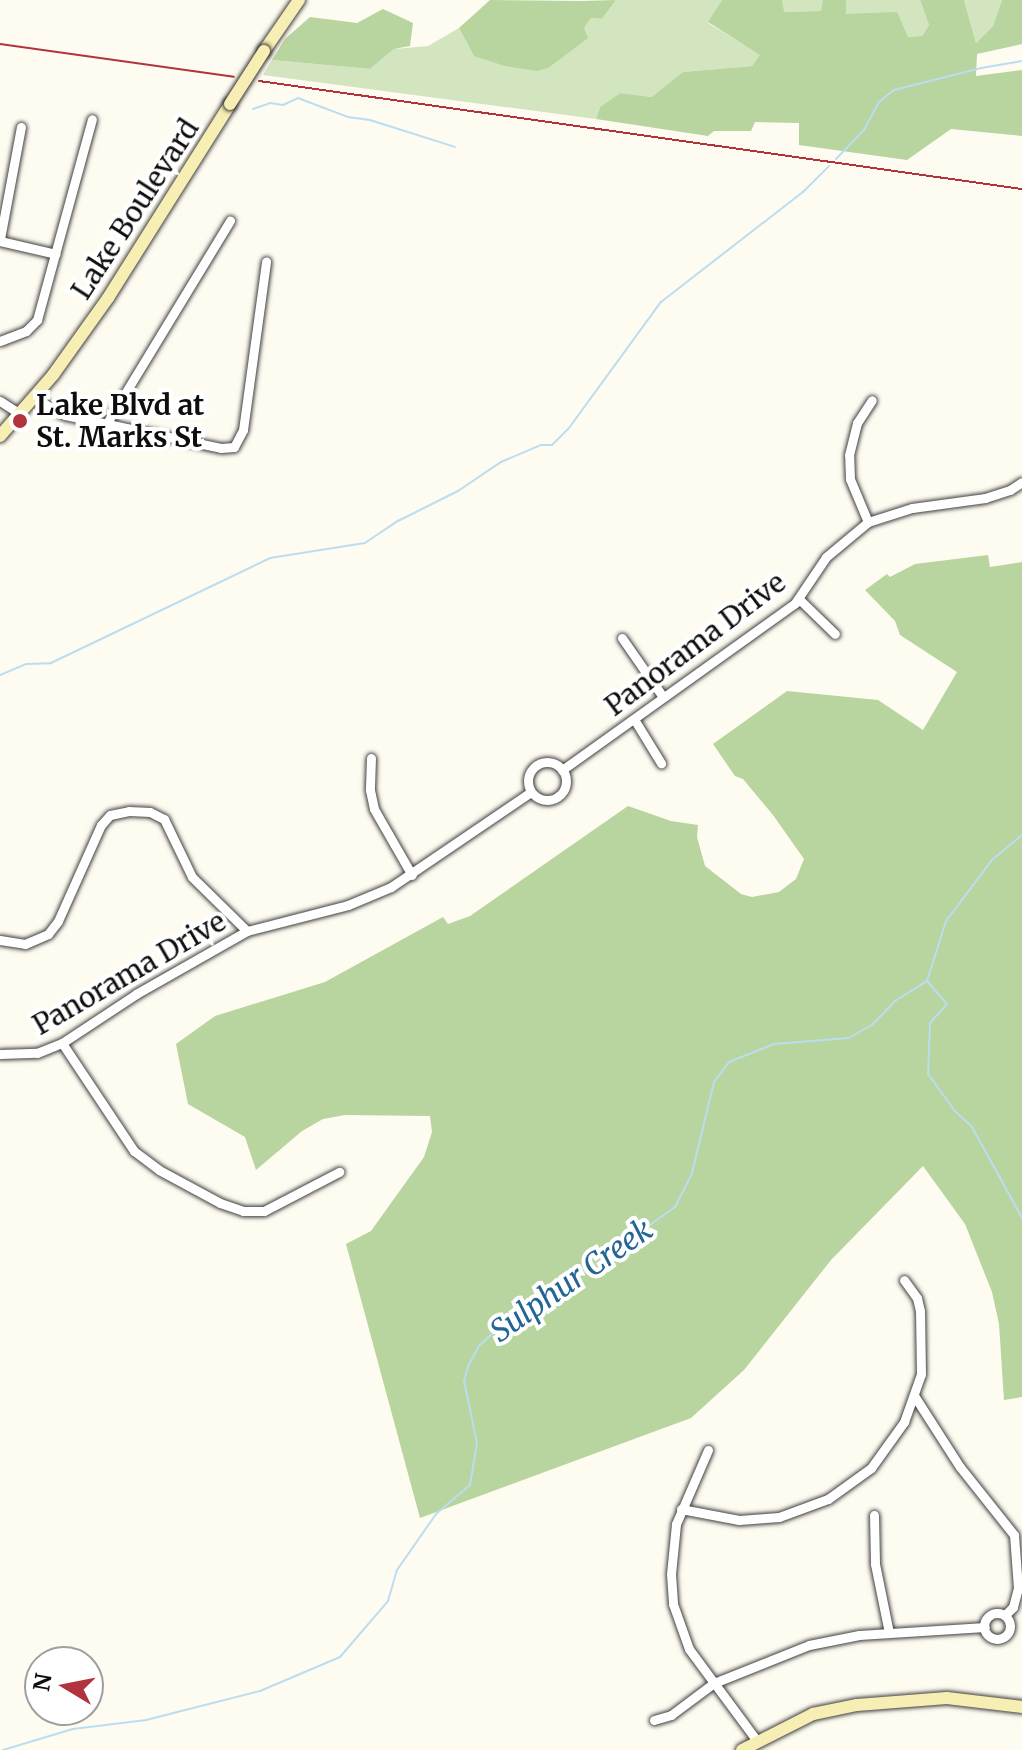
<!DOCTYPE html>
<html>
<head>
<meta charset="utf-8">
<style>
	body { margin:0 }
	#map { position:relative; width:1022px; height:1750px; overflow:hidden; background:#fefbf1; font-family:Merriweather,serif }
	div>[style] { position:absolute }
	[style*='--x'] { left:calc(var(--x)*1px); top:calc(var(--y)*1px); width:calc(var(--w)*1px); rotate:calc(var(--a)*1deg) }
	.green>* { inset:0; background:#d3e5be }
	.forest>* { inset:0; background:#b8d49f }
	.stream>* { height:2px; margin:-1px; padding:0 1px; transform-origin:1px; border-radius:1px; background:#bbddf0 }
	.roads { filter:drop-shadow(0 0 2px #414141) drop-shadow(0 0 2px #414141) }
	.street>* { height:9px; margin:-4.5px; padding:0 4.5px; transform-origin:4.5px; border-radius:4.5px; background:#fff }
	.street>.ring { margin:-4.5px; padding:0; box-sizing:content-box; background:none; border:9px solid #fff; border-radius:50% }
	.secondary>* { height:12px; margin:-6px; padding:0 6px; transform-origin:6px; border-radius:6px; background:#f7eeb3 }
	.rail>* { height:2px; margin:-1px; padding:0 1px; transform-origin:1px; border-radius:1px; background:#b1343c }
	.bridges { filter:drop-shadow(0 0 2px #303030) drop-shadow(0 0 2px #303030) }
	.secondary-bridge>* { height:12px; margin:-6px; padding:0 6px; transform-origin:6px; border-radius:6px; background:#f7eeb3 }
	.dots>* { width:22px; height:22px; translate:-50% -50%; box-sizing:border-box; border:4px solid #fff; border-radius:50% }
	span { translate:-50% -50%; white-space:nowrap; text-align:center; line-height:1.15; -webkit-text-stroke:8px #fff; paint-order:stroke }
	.street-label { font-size:28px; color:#0e0e0e }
	.poi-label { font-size:28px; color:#0e0e0e; font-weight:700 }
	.left { translate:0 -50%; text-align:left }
	.water-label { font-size:30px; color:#246594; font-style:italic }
	.north { position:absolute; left:24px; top:1646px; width:80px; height:80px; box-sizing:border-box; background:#fff; border:2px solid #9f9f9f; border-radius:50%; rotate:280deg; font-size:22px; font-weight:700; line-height:32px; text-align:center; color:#0e0e0e }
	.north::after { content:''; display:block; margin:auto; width:28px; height:36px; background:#b1343c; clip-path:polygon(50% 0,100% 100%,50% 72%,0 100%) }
</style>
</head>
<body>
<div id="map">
	<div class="green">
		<div style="clip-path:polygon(616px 0,722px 0,708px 23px,761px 55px,752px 66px,683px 72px,653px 97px,620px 93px,600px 107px,596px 119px,263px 75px,272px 60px,370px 69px,394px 49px,428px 46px,459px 28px,474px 56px,584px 28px,591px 18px,602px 19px)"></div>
		<div style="clip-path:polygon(782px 0,823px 0,822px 11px,783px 12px)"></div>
		<div style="clip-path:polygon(846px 0,920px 0,929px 25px,922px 36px,907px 37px,846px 14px)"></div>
		<div style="clip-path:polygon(964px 0,1002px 0,993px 26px,976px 43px)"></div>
	</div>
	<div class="forest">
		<div style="clip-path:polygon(490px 0,582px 1px,616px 0,602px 19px,591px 18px,584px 28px,588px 38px,548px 68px,537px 71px,505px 66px,474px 56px,459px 28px)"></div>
		<div style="clip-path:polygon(722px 0,782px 0,784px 12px,821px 11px,823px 0,846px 0,846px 14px,897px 12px,908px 37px,922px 36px,929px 25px,920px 0,964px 0,976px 43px,993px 26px,1002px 0,1022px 0,1022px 44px,977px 54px,976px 76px,1022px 70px,1022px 136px,951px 129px,907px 160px,799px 145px,799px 123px,755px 122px,751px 131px,714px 131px,708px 136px,596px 119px,600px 107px,620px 93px,652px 97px,683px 72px,752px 66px,760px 55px,708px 22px)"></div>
		<div style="clip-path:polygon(383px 9px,413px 23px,410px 46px,394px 49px,370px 69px,272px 60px,285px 39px,310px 17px,357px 23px)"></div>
		<div style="clip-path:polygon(988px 555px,990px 567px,1022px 562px,1022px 1397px,1004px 1400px,999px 1324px,992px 1292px,965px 1224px,923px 1166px,831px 1260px,744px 1370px,691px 1418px,420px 1518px,346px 1244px,371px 1231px,424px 1157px,432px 1132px,430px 1116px,345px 1115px,323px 1119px,302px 1131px,256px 1170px,245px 1137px,188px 1104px,176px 1044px,215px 1016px,325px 982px,443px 917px,448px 924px,470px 916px,628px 806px,671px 821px,698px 825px,697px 837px,705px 866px,741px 894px,752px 897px,779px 892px,796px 879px,804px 859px,773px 815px,743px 779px,735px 776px,713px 744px,787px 691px,878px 700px,923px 730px,957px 672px,900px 635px,895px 621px,865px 590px,887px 574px,890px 577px,915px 564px)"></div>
	</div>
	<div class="stream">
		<div style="--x:253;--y:109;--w:18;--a:-19"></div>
		<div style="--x:270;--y:103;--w:13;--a:9"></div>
		<div style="--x:283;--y:105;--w:17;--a:-25"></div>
		<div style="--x:298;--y:98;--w:53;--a:20.8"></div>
		<div style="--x:348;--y:117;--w:22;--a:8"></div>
		<div style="--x:370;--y:120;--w:89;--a:17.6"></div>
		<div style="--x:836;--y:159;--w:40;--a:-46"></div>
		<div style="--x:864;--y:130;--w:32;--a:-62"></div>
		<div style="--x:879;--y:102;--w:19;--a:-39"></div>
		<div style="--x:894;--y:90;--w:90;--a:-14.2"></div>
		<div style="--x:981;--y:68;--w:42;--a:-9.7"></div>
		<div style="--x:0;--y:675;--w:28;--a:-23"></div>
		<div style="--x:26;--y:664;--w:25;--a:-2"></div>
		<div style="--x:51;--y:663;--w:243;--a:-25.6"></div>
		<div style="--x:270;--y:558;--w:96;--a:-9"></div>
		<div style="--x:365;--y:543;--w:40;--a:-34"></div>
		<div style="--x:398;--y:521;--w:67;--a:-26.6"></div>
		<div style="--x:458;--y:491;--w:52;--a:-34"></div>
		<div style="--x:501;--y:462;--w:43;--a:-23"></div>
		<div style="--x:541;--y:445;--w:11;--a:0"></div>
		<div style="--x:552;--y:445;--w:24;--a:-45"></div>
		<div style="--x:569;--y:428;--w:156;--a:-53.9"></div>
		<div style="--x:661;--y:302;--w:180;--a:-37.8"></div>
		<div style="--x:803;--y:192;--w:37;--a:-45"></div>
		<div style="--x:927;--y:981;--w:30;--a:49"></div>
		<div style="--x:947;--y:1004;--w:25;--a:132"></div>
		<div style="--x:930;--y:1023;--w:51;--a:92.2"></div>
		<div style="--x:928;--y:1074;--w:46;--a:53.9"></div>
		<div style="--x:955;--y:1111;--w:23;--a:43"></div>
		<div style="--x:972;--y:1127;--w:104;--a:61.2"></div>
		<div style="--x:3;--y:1750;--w:73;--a:-16.7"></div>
		<div style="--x:73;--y:1729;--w:74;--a:-7"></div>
		<div style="--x:146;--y:1720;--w:118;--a:-14.3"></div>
		<div style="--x:260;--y:1691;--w:87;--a:-23"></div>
		<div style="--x:340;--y:1657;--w:74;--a:-49.4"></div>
		<div style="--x:388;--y:1601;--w:32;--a:-74"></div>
		<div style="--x:397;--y:1570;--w:68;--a:-55.1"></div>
		<div style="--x:436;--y:1514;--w:45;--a:-40.5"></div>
		<div style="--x:470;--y:1485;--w:43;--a:-80.5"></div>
		<div style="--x:477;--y:1443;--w:63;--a:-101.8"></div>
		<div style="--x:464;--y:1381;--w:16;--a:-75"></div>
		<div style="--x:468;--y:1366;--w:23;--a:-61"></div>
		<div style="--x:479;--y:1346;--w:33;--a:-43"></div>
		<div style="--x:503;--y:1324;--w:32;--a:-26"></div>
		<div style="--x:532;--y:1310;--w:176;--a:-35.8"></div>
		<div style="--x:675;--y:1207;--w:38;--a:-63"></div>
		<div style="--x:692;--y:1173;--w:94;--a:-76.4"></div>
		<div style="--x:714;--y:1082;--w:25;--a:-53"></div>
		<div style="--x:729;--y:1062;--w:48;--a:-21.8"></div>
		<div style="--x:774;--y:1044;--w:75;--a:-4.6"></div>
		<div style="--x:849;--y:1038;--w:28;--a:-30"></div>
		<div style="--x:873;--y:1024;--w:32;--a:-46"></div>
		<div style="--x:895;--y:1001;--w:38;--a:-32"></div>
		<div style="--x:927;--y:981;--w:63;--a:-72.4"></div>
		<div style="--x:946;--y:921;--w:76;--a:-53"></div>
		<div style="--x:992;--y:860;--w:39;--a:-40"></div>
	</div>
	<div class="roads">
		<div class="street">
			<div style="--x:0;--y:239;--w:114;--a:-79.4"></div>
			<div style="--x:0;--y:241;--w:57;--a:13.1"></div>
			<div style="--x:0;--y:341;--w:28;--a:-21"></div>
			<div style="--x:26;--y:331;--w:16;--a:-45"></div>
			<div style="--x:37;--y:320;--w:208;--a:-74.7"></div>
			<div style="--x:34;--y:398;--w:35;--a:29"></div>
			<div style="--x:65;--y:415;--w:159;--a:11.9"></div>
			<div style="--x:221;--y:448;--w:13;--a:-4"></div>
			<div style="--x:234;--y:447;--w:19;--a:-62"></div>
			<div style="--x:243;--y:430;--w:170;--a:-82.2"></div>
			<div style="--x:0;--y:401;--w:24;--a:33"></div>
			<div style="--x:107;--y:423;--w:237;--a:-58.7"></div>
			<div style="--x:868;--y:522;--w:47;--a:-112.7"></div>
			<div style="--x:850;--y:479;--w:24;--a:-92"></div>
			<div style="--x:849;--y:455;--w:33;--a:-76"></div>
			<div style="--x:857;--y:423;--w:27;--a:-57"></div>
			<div style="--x:799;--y:599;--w:50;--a:44.2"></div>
			<div style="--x:622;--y:638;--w:72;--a:55.2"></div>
			<div style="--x:634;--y:719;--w:52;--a:58.5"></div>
			<div style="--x:371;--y:758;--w:32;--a:92"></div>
			<div style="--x:370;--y:790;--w:19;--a:78"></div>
			<div style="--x:374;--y:809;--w:76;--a:60.1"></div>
			<div class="ring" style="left:528px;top:762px;width:29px;height:29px"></div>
			<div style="--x:562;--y:770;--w:287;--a:-35.6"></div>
			<div style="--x:795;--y:603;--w:55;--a:-56"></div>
			<div style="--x:826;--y:557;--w:55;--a:-39.8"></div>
			<div style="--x:868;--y:522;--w:46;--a:-17.7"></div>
			<div style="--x:912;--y:508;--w:74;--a:-7.8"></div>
			<div style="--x:985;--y:498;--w:26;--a:-18"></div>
			<div style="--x:1010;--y:490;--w:14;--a:-34"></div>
			<div style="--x:0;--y:940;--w:25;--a:9"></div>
			<div style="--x:25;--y:944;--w:25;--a:-23"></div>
			<div style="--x:48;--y:934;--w:16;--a:-52"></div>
			<div style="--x:58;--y:921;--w:105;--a:-65.9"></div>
			<div style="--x:101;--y:825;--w:13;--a:-48"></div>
			<div style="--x:110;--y:815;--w:19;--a:-12"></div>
			<div style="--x:129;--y:811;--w:21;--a:3"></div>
			<div style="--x:150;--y:812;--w:16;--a:27"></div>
			<div style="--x:164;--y:819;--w:64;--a:64.2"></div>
			<div style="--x:192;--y:877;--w:77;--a:44.5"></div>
			<div style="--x:62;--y:1043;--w:130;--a:56.3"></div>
			<div style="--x:134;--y:1151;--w:31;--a:37"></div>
			<div style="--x:159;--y:1170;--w:69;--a:28.4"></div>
			<div style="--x:220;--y:1203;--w:24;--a:19"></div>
			<div style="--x:243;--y:1211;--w:21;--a:0"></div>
			<div style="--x:264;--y:1211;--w:85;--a:-27.5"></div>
			<div style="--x:0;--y:1054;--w:37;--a:-2"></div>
			<div style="--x:37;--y:1053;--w:27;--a:-22"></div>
			<div style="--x:62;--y:1043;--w:89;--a:-33.5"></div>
			<div style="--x:136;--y:994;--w:128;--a:-29.6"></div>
			<div style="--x:247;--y:931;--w:104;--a:-14.4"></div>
			<div style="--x:348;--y:905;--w:47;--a:-22.7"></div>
			<div style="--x:391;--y:887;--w:169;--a:-34.2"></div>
			<div style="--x:915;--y:1397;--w:83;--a:57.3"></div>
			<div style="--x:960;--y:1467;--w:87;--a:51.5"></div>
			<div style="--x:1014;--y:1535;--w:53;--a:85.7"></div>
			<div style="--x:1018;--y:1588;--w:20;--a:105"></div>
			<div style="--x:1013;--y:1607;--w:11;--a:135"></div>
			<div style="--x:708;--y:1450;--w:81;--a:113.4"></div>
			<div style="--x:676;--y:1524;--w:50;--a:95.7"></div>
			<div style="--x:671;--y:1574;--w:30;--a:86"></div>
			<div style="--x:673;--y:1604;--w:48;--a:70.4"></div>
			<div style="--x:689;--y:1649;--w:114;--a:53.5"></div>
			<div style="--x:681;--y:1509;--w:59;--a:10.7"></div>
			<div style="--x:739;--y:1520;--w:40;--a:-4.3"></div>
			<div style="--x:779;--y:1517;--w:52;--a:-20.2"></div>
			<div style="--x:828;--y:1499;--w:53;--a:-35.8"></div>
			<div style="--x:871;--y:1468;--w:57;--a:-54.3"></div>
			<div style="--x:904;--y:1422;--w:51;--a:-70.5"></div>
			<div style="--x:921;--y:1374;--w:63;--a:-90.9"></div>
			<div style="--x:920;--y:1311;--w:13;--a:-103"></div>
			<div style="--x:917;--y:1298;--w:22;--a:-126"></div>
			<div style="--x:874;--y:1515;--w:49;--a:88.8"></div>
			<div style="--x:875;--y:1564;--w:70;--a:78.5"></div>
			<div class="ring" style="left:984px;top:1613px;width:17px;height:17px"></div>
			<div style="--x:654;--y:1720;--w:18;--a:-16"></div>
			<div style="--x:671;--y:1715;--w:54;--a:-36.7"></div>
			<div style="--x:714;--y:1683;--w:102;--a:-21.8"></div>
			<div style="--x:809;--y:1645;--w:51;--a:-11.3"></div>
			<div style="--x:859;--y:1635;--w:126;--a:-3.6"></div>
		</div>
		<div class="secondary">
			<div style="--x:264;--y:51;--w:62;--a:-55.5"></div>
			<div style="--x:0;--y:436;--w:81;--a:-49"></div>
			<div style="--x:53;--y:375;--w:95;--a:-54.5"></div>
			<div style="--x:108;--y:298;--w:229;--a:-57.8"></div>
			<div style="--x:742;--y:1750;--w:80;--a:-26.9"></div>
			<div style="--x:813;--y:1714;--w:45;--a:-11.6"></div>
			<div style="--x:857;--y:1705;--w:90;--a:-4.4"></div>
			<div style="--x:947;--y:1698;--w:76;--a:6.8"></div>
		</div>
	</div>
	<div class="rail">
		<div style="--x:0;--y:44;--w:236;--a:8"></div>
		<div style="--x:259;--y:81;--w:771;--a:8.06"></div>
	</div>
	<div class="bridges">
		<div class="secondary-bridge">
			<div style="--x:230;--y:104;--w:63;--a:-57.3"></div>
		</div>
	</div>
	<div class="dots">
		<div style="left:20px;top:421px;background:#b1343c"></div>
	</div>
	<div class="street-label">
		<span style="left:135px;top:209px;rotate:-57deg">Lake Boulevard</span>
		<span style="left:695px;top:644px;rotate:-37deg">Panorama Drive</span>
		<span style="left:129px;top:973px;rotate:-30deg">Panorama Drive</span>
	</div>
	<div class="poi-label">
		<span class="left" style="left:36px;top:421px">Lake Blvd at<br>St. Marks St</span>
	</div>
	<div class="water-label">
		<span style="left:571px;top:1280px;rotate:-35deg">Sulphur Creek</span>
	</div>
	<div class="north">N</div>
</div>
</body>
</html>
